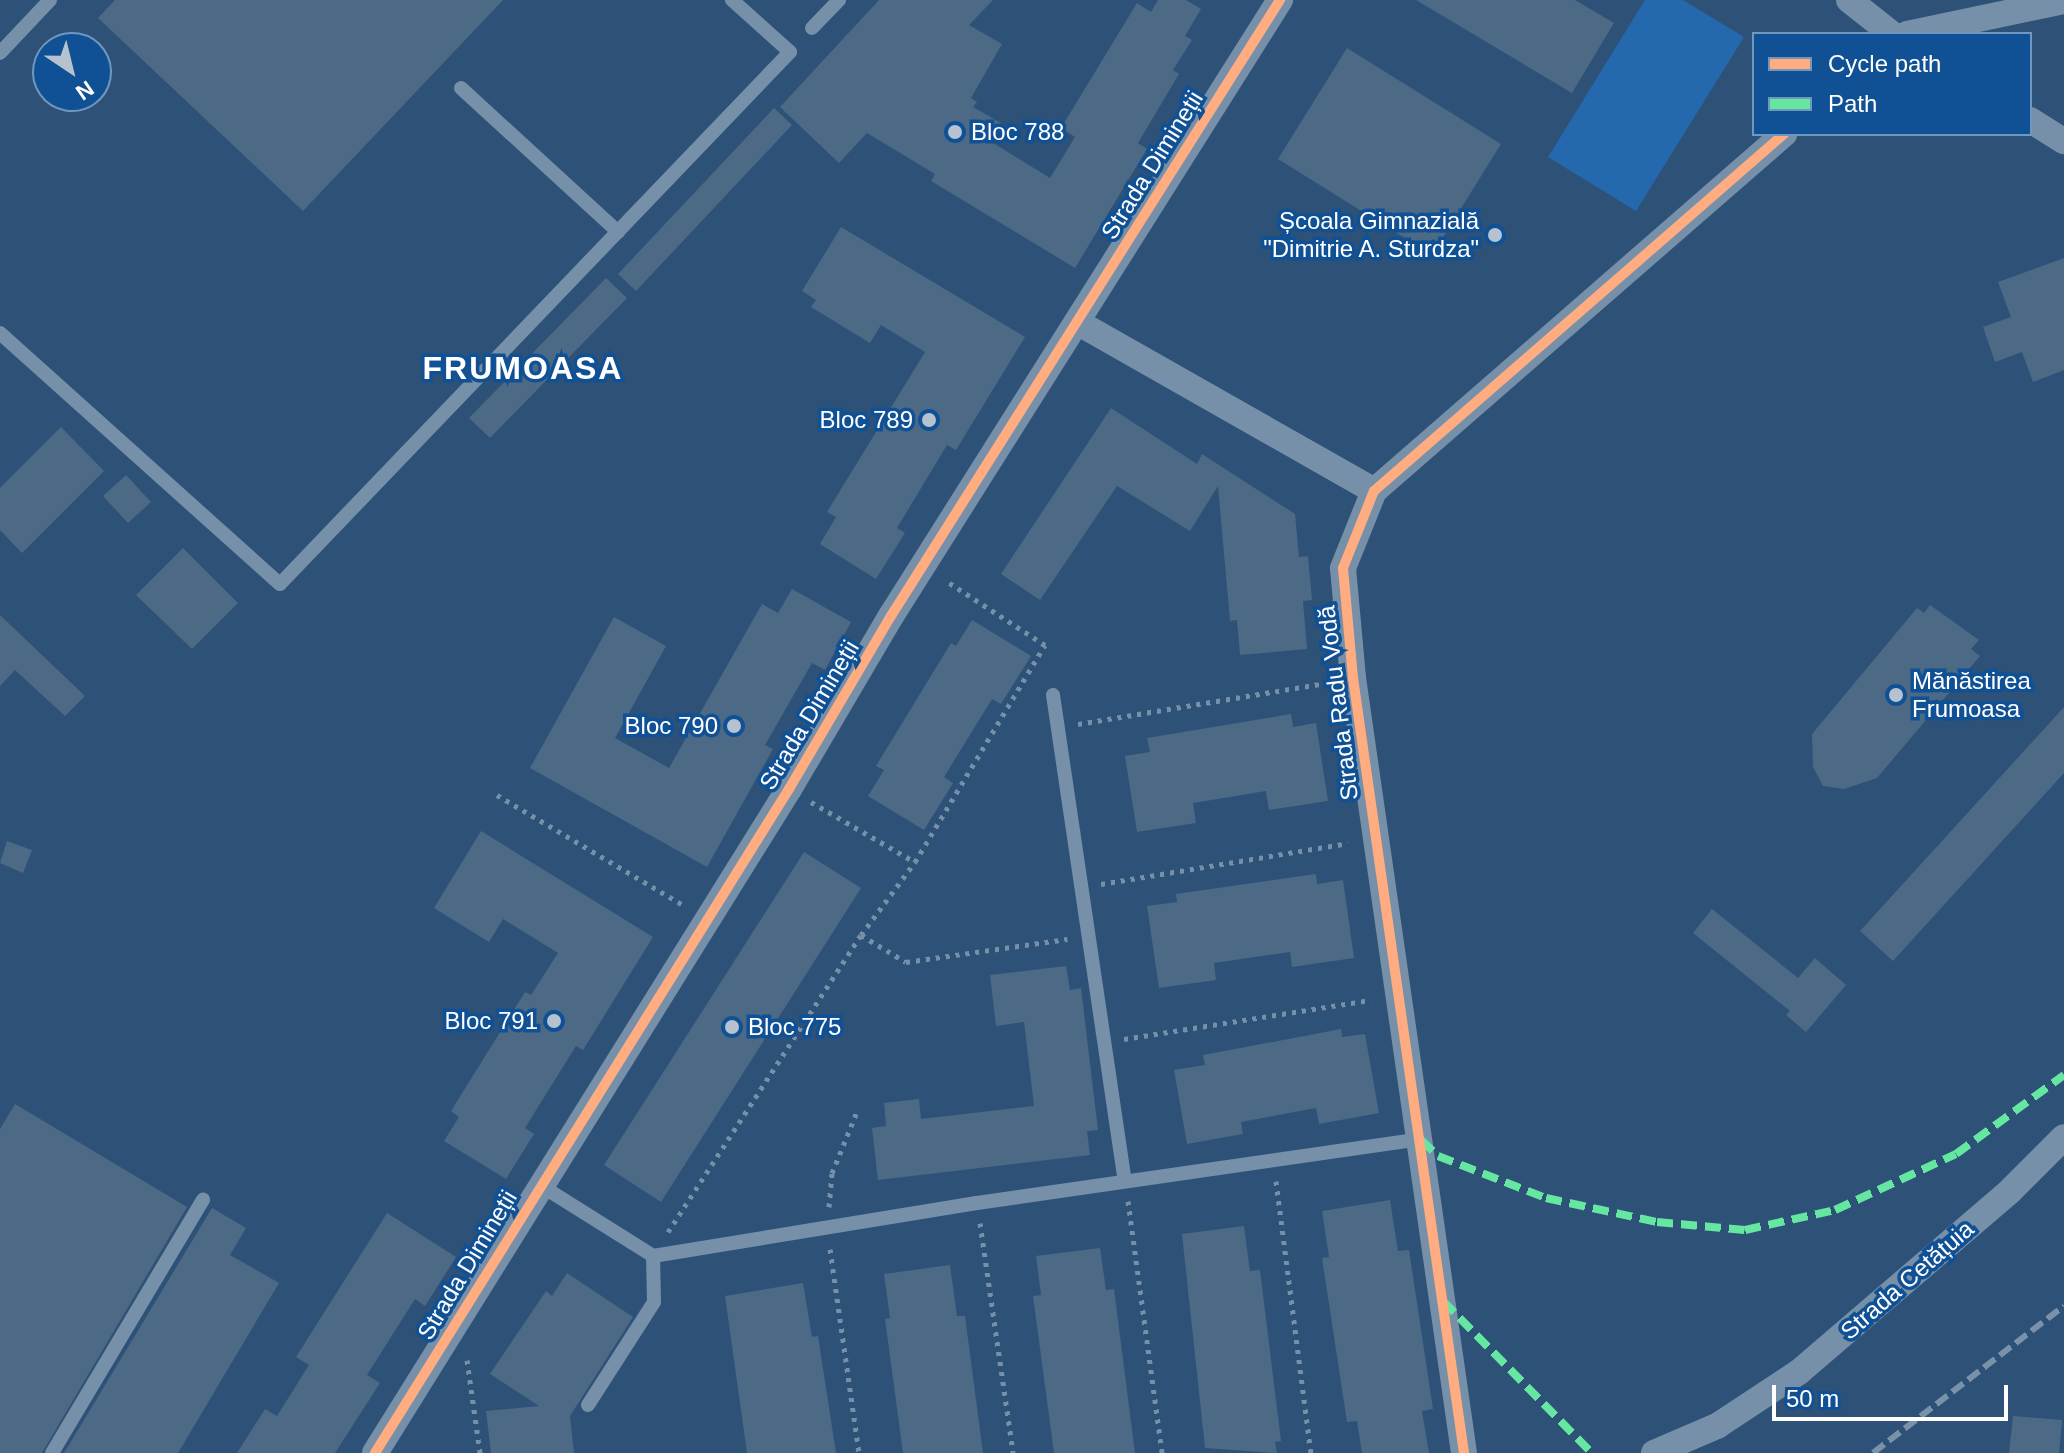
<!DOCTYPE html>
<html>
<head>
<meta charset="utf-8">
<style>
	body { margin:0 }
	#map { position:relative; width:2064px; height:1453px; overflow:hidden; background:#2e5277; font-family:Arial,sans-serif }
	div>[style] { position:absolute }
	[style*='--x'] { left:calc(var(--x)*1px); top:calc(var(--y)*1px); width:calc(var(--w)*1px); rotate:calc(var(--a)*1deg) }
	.green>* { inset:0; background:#2468ad }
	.building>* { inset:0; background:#4c6986 }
	.path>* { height:5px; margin-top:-2.5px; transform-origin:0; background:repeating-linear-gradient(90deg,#7790a9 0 4px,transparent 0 10px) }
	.lane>* { height:14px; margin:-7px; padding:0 7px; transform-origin:7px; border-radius:7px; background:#7790a9 }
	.street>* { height:26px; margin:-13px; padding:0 13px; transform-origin:13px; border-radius:13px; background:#7790a9 }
	.rail>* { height:6px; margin-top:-3px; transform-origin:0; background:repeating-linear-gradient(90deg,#7991a9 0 14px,transparent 0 20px) }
	.quiet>* { height:8px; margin-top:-4px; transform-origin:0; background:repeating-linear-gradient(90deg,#66e7a1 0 16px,transparent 0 24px) }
	.cycleway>* { height:10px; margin:-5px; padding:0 5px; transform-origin:5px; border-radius:5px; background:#ffac80 }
	.dots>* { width:22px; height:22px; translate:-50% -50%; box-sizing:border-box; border:4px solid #105195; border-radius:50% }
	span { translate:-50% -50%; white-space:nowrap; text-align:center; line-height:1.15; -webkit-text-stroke:7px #105195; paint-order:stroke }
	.poi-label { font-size:24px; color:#fff }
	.left { translate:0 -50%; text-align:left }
	.right { translate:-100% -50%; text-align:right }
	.street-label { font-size:24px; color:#fff }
	.district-label { font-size:32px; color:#fff; font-weight:700; letter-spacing:2px }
	.legend { position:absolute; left:1752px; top:32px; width:280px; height:104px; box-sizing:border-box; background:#105195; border:2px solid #7097bf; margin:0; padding:10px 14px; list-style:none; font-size:24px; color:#fff }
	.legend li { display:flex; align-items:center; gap:16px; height:40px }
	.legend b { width:40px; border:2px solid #7097bf }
	.north { position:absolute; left:32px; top:32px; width:80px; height:80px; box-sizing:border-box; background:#105195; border:2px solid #7097bf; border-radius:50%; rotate:145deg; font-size:22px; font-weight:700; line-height:32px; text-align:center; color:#fff }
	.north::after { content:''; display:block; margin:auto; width:28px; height:36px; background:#b6c2cf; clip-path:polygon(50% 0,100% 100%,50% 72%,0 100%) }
	.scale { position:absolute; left:1772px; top:1385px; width:236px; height:36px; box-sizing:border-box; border:4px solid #fff; border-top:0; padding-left:10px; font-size:24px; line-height:28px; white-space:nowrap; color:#fff; -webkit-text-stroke:6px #105195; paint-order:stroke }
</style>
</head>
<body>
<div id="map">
	<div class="green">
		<div style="clip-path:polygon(1645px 0,1683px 0,1744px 37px,1636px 211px,1548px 157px)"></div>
	</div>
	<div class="building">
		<div style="clip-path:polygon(115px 0,503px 0,303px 211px,98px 18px)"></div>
		<div style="clip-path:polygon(879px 0,993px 0,969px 25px,1002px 44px,971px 98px,977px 102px,973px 107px,1001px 123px,990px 141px,1050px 178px,1075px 137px,1061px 128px,1137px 3px,1151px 12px,1158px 0,1186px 0,1201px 9px,1185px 36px,1192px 40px,1173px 70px,1179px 74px,1138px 143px,1147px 149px,1075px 268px,931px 181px,935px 174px,867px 133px,839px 163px,780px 107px)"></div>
		<div style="clip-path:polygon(1416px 0,1575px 0,1614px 23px,1572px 93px)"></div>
		<div style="clip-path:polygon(1347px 48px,1501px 144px,1432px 255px,1278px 159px)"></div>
		<div style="clip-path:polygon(774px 108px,792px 125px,636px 291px,618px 274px)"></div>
		<div style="clip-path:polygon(841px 227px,1025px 337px,956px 450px,947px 445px,897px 528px,905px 533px,876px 579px,820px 544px,836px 517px,827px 512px,925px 352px,881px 325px,870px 343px,811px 307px,816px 300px,802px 291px)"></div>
		<div style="clip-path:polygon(2064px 258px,2064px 370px,2033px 382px,2022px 352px,1995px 362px,1983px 327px,2011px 317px,1998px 282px)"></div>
		<div style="clip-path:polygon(606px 278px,627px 298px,490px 438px,469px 418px)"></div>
		<div style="clip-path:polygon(1111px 408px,1197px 464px,1202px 454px,1295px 514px,1299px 557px,1308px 556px,1312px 600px,1303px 601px,1307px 649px,1240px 655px,1237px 620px,1230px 621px,1218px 486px,1190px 531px,1117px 486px,1040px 600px,1001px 574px)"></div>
		<div style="clip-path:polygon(61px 427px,104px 471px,22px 553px,0 530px,0 488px)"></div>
		<div style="clip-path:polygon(126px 475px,151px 502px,128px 523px,103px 496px)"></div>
		<div style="clip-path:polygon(183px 548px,238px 603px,192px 649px,136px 595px)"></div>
		<div style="clip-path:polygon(792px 589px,851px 622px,825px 670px,812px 663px,765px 745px,773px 749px,707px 867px,530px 768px,614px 617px,666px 646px,615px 738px,669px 768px,762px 604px,778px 613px)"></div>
		<div style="clip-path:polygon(1930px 605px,1979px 640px,1971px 649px,1980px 656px,1877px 778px,1844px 789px,1823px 786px,1813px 767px,1812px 734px,1917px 608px,1924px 613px)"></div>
		<div style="clip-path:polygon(0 615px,85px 696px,65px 716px,15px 670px,0 686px)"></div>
		<div style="clip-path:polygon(972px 620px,1031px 656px,1001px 704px,992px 699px,944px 777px,953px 783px,924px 830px,868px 796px,884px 770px,876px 766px,951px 643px,956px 646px)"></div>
		<div style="clip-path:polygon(2064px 707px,2064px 773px,1893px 961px,1860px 931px)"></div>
		<div style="clip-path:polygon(1291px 714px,1293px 727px,1316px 723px,1328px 801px,1269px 810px,1266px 791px,1193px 803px,1196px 823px,1137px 832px,1125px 756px,1150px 752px,1147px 738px)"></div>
		<div style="clip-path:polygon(481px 831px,653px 937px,583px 1050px,576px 1046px,525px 1128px,534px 1134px,506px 1179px,444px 1141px,459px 1117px,451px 1111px,525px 992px,531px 995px,558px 953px,503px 919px,489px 942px,434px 908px)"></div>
		<div style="clip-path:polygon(7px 841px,32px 850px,23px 873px,0 863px)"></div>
		<div style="clip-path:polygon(804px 852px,861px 888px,661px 1202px,604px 1165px)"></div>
		<div style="clip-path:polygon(1316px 874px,1317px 884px,1343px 880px,1354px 958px,1292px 967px,1290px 952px,1214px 963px,1216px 980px,1159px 988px,1147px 906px,1177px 902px,1176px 894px)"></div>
		<div style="clip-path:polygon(1712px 909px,1798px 978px,1815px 958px,1846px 985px,1806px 1032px,1786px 1015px,1790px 1011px,1693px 933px)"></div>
		<div style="clip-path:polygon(1066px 966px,1070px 990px,1081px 988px,1098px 1130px,1087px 1131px,1090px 1155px,878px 1180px,872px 1128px,886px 1126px,884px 1103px,919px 1099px,921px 1119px,1034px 1106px,1024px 1022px,996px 1026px,990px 975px)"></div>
		<div style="clip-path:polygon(1341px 1029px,1342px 1037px,1365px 1034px,1379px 1113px,1319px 1124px,1316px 1108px,1241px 1122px,1243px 1134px,1187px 1144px,1174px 1070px,1205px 1065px,1203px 1055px)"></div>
		<div style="clip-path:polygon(15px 1104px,187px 1207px,42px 1453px,0 1453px,0 1129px)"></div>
		<div style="clip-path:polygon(1390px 1200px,1398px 1251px,1409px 1250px,1433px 1409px,1422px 1411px,1429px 1453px,1362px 1453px,1357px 1421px,1347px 1422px,1322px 1258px,1329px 1257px,1322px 1211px)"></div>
		<div style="clip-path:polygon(212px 1208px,246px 1228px,230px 1255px,279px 1283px,178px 1453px,64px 1453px)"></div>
		<div style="clip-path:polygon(387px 1213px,456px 1257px,425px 1306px,415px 1299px,367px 1375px,380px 1383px,335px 1453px,237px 1453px,265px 1409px,277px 1416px,309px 1365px,296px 1357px)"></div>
		<div style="clip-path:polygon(1244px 1226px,1250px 1271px,1260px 1270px,1281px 1441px,1275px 1442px,1277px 1453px,1205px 1448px,1182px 1234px)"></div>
		<div style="clip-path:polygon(1100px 1248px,1106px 1290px,1114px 1289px,1135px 1453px,1054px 1453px,1033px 1296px,1041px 1295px,1036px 1256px)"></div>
		<div style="clip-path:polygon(950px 1265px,957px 1316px,965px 1316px,983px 1453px,903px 1453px,885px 1319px,890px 1318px,884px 1274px)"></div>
		<div style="clip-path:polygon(567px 1273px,633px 1317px,570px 1416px,574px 1453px,491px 1453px,486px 1411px,539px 1406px,490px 1374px,546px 1291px,552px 1296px)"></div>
		<div style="clip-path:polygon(803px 1283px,812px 1337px,818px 1336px,836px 1453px,747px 1453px,725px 1296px)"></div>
		<div style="clip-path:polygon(2013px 1416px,2062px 1420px,2059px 1453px,2009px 1453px)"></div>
	</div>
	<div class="path">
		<div style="--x:1078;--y:724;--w:250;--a:-9.4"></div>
		<div style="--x:497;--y:795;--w:216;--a:30.6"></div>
		<div style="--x:811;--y:802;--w:120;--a:30"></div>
		<div style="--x:1101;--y:884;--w:250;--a:-9.4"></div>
		<div style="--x:861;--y:935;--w:52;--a:31"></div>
		<div style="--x:906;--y:962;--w:163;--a:-8.1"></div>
		<div style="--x:1124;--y:1039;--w:250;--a:-9"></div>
		<div style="--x:1276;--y:1181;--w:274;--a:82.7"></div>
		<div style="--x:1128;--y:1201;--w:254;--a:82.3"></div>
		<div style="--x:829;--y:1207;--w:34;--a:-85"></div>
		<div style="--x:832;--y:1173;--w:69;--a:-67.9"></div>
		<div style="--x:980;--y:1223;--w:232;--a:81.8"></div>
		<div style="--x:668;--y:1232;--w:354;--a:-57"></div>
		<div style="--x:861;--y:935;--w:91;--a:-53.5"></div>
		<div style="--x:915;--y:862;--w:253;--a:-59.1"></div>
		<div style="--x:1045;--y:645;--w:119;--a:-147"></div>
		<div style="--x:830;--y:1249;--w:206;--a:81.9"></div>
		<div style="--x:467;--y:1360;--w:94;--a:82"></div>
	</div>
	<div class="lane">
		<div style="--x:812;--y:28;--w:39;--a:-46"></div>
		<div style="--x:0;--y:53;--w:73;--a:-46.7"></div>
		<div style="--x:461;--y:88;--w:213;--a:42.5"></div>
		<div style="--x:0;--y:333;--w:376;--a:41.9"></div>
		<div style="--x:280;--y:584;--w:737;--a:-46.21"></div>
		<div style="--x:790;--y:52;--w:78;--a:-138.1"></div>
		<div style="--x:1053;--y:695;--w:490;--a:81.6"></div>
		<div style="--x:540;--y:1185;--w:133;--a:32.1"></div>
		<div style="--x:653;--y:1256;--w:328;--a:-9.3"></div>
		<div style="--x:977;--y:1203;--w:448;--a:-8.2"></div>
		<div style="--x:588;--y:1405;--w:122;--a:-57.3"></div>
		<div style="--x:654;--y:1302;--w:46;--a:-91.2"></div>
		<div style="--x:52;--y:1453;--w:295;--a:-59.2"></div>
	</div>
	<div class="street">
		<div style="--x:1849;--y:0;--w:55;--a:38.3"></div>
		<div style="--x:1907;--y:34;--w:160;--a:-11.9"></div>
		<div style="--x:2030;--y:120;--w:40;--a:32"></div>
		<div style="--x:1077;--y:322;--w:342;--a:29.6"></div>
		<div style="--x:375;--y:1453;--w:782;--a:-58.06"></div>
		<div style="--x:789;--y:789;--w:201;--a:-59.5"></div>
		<div style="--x:891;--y:616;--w:729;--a:-57.73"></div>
		<div style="--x:1464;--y:1453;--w:783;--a:-98.15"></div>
		<div style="--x:1353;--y:678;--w:110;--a:-95.2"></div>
		<div style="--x:1343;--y:568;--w:83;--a:-68.1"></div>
		<div style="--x:1374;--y:491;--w:544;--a:-41.05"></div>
		<div style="--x:1654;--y:1453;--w:69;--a:-23.2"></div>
		<div style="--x:1717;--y:1426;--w:98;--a:-33.4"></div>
		<div style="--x:1799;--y:1372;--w:278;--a:-40.6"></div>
		<div style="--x:2010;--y:1191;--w:76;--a:-45"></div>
	</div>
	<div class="rail">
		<div style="--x:1873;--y:1453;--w:241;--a:-37.6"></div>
	</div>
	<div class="quiet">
		<div style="--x:1421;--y:1140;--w:23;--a:43"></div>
		<div style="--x:1438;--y:1156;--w:116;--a:21.3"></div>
		<div style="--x:1546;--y:1198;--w:114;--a:12.2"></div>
		<div style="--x:1657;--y:1222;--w:88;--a:5.2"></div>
		<div style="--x:1745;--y:1230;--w:92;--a:-12.5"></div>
		<div style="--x:1835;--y:1210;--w:133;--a:-24.8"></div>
		<div style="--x:1956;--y:1154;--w:134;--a:-36.2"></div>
		<div style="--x:1443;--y:1301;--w:213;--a:45.6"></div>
	</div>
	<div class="cycleway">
		<div style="--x:375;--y:1453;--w:782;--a:-58.06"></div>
		<div style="--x:789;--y:789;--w:201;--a:-59.5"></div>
		<div style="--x:891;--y:616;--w:729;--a:-57.73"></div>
		<div style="--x:1464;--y:1453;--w:783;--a:-98.15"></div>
		<div style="--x:1353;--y:678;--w:110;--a:-95.2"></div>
		<div style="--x:1343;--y:568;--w:83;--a:-68.1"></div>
		<div style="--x:1374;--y:491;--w:544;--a:-41.05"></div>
	</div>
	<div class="dots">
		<div style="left:955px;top:132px;background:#b6c2cf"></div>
		<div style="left:1495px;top:235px;background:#b6c2cf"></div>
		<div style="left:929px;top:420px;background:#b6c2cf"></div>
		<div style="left:1896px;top:695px;background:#b6c2cf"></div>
		<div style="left:734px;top:726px;background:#b6c2cf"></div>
		<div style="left:554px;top:1021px;background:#b6c2cf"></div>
		<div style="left:732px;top:1027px;background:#b6c2cf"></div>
	</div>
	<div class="poi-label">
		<span class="left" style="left:971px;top:132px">Bloc 788</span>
		<span class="right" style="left:1479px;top:235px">Școala Gimnazială<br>"Dimitrie A. Sturdza"</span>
		<span class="right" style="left:913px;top:420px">Bloc 789</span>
		<span class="left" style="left:1912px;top:695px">Mănăstirea<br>Frumoasa</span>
		<span class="right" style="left:718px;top:726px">Bloc 790</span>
		<span class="right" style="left:538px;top:1021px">Bloc 791</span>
		<span class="left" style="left:748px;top:1027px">Bloc 775</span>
	</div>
	<div class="street-label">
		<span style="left:1152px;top:165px;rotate:-58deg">Strada Dimineții</span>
		<span style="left:1338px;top:703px;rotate:-97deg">Strada Radu Vodă</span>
		<span style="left:809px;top:715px;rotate:-59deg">Strada Dimineții</span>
		<span style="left:467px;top:1265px;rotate:-59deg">Strada Dimineții</span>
		<span style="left:1907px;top:1280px;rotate:-41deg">Strada Cetățuia</span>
	</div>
	<div class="district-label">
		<span style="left:523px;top:368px">FRUMOASA</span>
	</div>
	<ul class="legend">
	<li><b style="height:10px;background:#ffac80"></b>Cycle path</li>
	<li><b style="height:10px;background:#66e7a1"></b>Path</li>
	</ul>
	<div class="north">N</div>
	<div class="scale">50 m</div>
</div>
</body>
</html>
